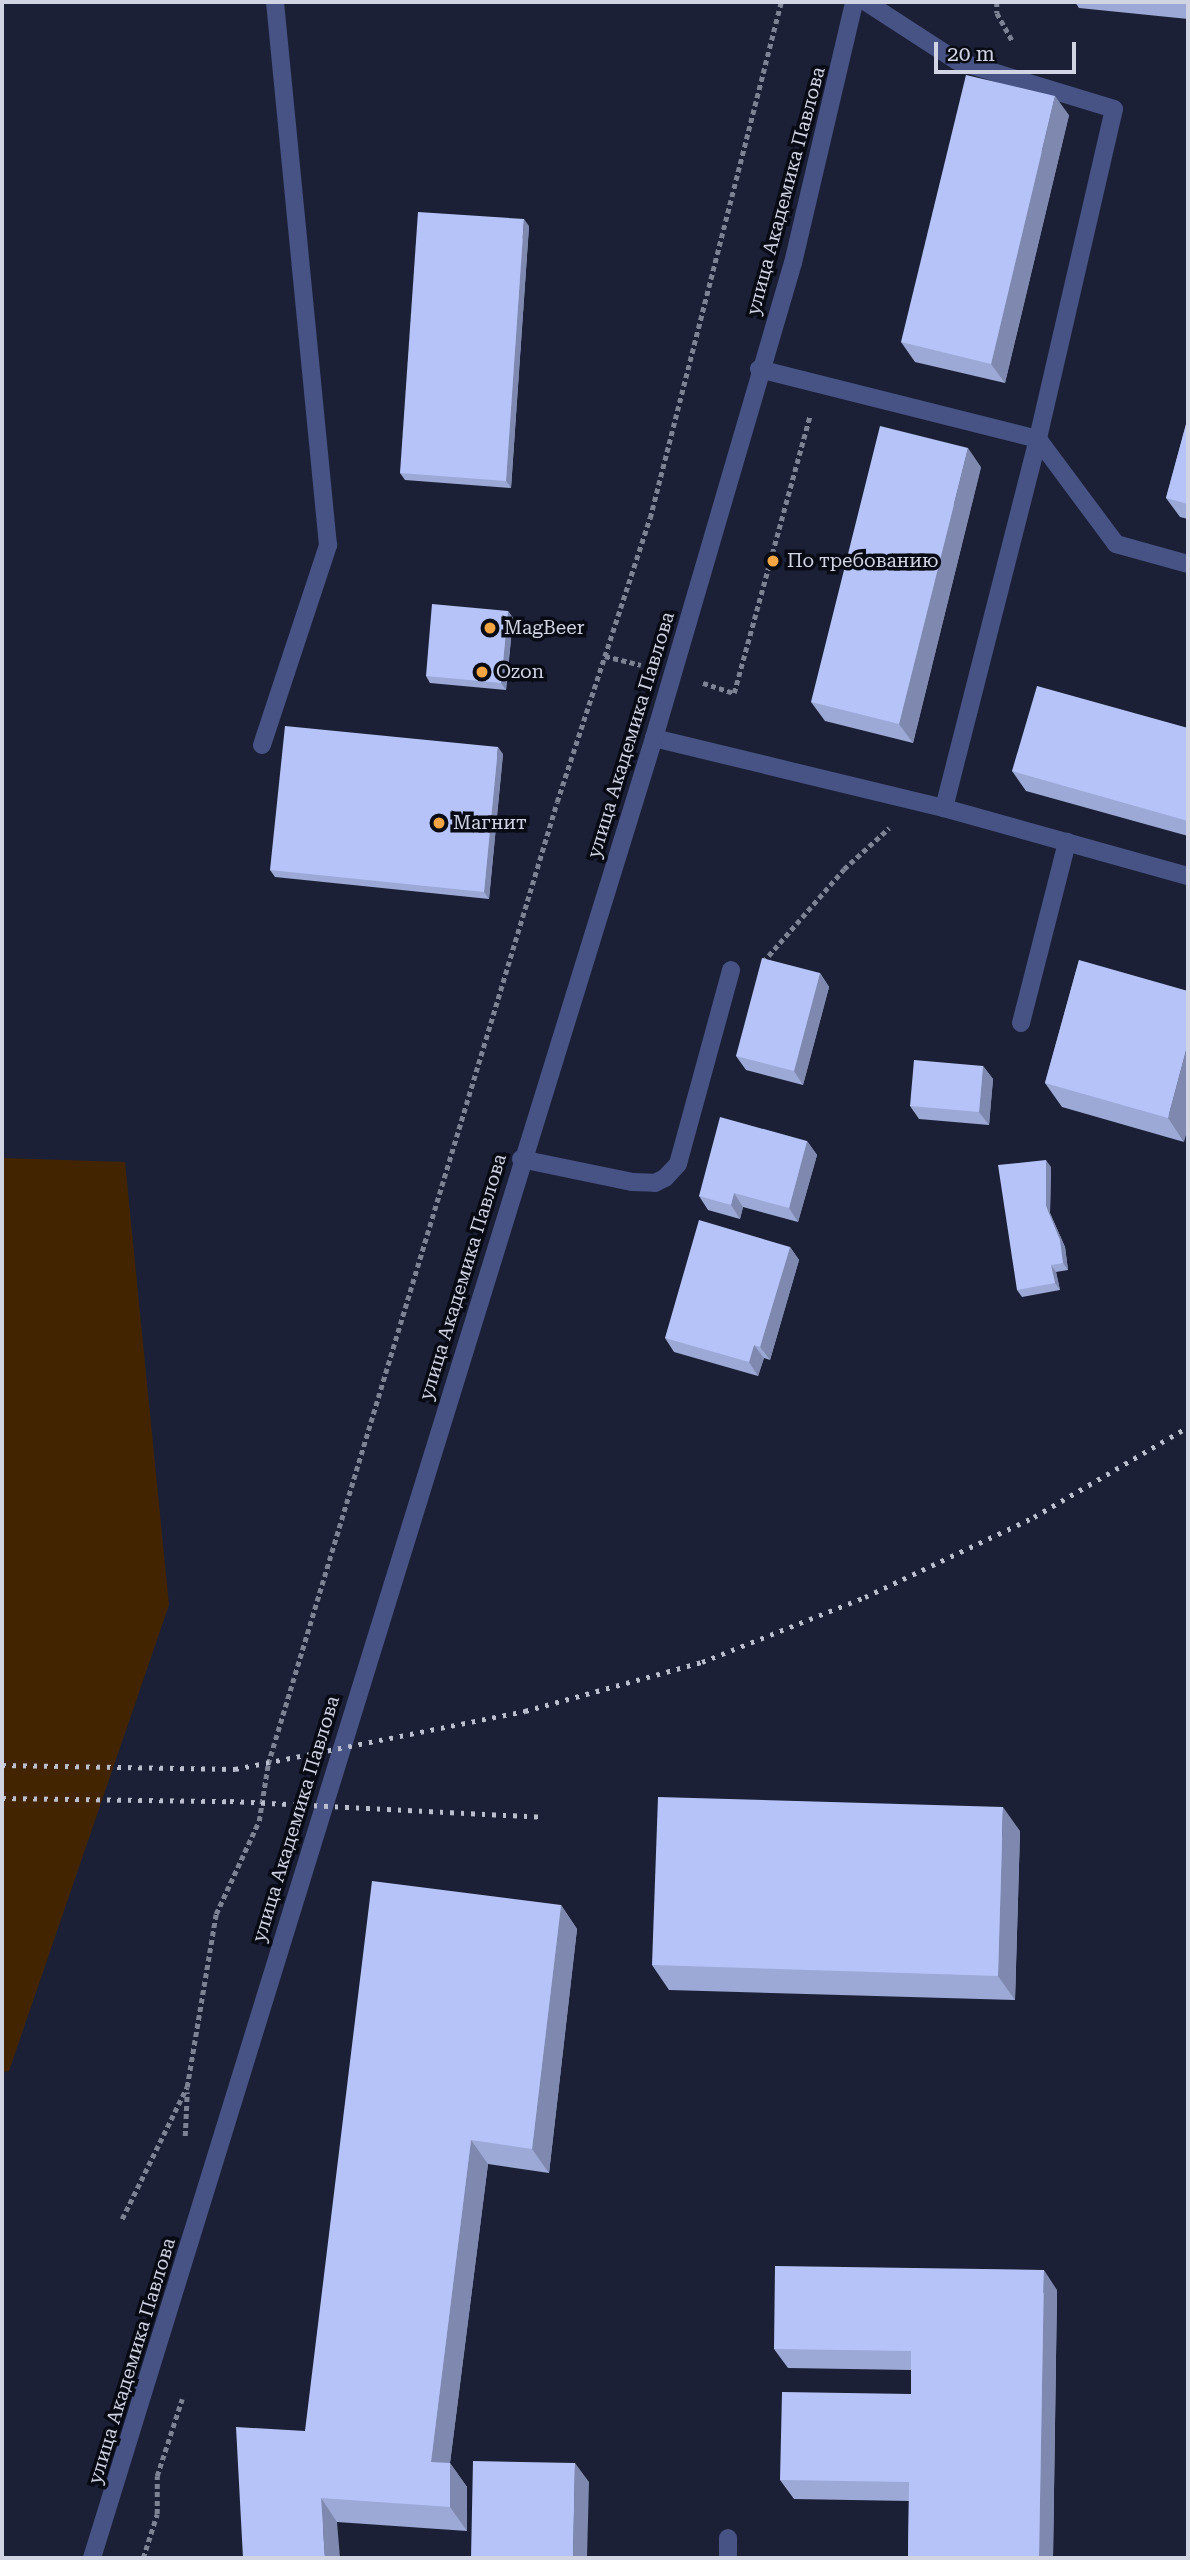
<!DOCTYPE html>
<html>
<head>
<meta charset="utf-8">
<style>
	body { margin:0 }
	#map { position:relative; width:1190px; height:2560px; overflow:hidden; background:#1b2036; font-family:"Roboto Serif",serif }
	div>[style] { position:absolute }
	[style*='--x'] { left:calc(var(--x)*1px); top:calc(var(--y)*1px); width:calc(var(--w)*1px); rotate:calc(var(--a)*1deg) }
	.green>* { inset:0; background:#422500 }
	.path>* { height:4.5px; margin-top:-2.25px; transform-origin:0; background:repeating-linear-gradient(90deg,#7d8294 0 5px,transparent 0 8.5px) }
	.service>* { height:18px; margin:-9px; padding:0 9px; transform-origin:9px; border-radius:9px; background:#475285 }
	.minor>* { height:18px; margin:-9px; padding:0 9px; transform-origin:9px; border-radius:9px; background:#475285 }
	.tertiary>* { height:18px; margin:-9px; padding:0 9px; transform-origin:9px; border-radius:9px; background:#475285 }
	.rail>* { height:5px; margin-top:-2.5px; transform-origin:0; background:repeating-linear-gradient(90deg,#babece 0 3.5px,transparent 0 10.5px) }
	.wall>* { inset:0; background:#9ca8d5 }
	.shaded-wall>* { inset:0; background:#7f88ae }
	.building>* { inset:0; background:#b5c3f8 }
	.dots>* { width:19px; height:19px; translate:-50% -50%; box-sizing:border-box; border:4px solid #080a14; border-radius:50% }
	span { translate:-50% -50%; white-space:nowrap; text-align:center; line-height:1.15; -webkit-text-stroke:7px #080a14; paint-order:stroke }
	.street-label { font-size:19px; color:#d0d4e3 }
	.poi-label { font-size:19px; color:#d0d4e3 }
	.left { translate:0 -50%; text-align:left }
	.frame { position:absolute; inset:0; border:4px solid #d0d4e3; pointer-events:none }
	.scale { position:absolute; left:934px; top:42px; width:142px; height:32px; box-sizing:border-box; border:4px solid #d0d4e3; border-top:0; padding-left:9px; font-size:21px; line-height:24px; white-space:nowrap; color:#d0d4e3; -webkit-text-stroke:5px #080a14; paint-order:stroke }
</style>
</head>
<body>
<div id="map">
	<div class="green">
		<div style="clip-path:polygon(2px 1158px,125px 1162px,169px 1605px,9px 2071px,2px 2072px)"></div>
	</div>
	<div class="path">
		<div style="--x:997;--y:2;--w:11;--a:90"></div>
		<div style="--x:997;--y:13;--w:33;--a:61"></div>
		<div style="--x:605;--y:656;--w:37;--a:14"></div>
		<div style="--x:703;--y:683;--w:33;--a:18"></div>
		<div style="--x:734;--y:693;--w:287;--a:-74.7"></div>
		<div style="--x:763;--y:962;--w:123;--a:-48.9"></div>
		<div style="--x:844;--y:869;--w:61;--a:-42.3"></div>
		<div style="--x:185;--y:2136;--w:44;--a:-87.4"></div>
		<div style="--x:122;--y:2219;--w:147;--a:-63.8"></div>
		<div style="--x:187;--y:2087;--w:175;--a:-80.5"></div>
		<div style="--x:216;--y:1914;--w:102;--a:-65.2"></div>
		<div style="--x:259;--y:1821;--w:58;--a:-81"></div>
		<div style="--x:268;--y:1764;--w:1004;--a:-73.28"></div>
		<div style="--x:557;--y:802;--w:299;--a:-71.9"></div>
		<div style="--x:650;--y:518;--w:532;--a:-75.75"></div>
		<div style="--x:143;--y:2558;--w:46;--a:-72.3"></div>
		<div style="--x:157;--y:2514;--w:38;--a:-90"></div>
		<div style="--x:157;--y:2476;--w:81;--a:-72"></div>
	</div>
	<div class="service">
		<div style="--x:866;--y:2;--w:108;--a:33"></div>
		<div style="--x:957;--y:61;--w:164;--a:17"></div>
		<div style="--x:1114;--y:109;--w:339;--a:103"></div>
		<div style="--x:1038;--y:439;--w:381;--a:104.3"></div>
		<div style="--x:759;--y:369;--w:288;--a:14.1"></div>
		<div style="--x:1038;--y:439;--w:131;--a:53.4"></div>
		<div style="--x:1116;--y:544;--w:75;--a:15.5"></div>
		<div style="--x:654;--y:738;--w:298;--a:13.6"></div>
		<div style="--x:944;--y:808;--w:253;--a:15.6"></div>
		<div style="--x:262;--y:745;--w:211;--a:-71.7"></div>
		<div style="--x:1021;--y:1023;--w:187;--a:-75.7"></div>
		<div style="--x:521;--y:1159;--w:113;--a:11.7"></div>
		<div style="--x:632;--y:1182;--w:23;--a:2"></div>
		<div style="--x:655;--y:1183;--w:11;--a:-27"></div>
		<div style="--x:665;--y:1178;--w:19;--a:-47"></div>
		<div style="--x:678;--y:1164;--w:201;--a:-74.7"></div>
		<div style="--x:728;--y:2558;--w:20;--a:-90"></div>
	</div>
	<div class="minor">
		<div style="--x:275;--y:2;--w:546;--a:84.43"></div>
	</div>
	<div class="tertiary">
		<div style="--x:92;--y:2558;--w:1905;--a:-72.84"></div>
		<div style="--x:654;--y:738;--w:495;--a:-73.7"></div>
		<div style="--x:793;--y:263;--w:268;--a:-76.8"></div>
	</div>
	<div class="rail">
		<div style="--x:2;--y:1765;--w:233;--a:1"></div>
		<div style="--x:235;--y:1769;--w:296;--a:-11.3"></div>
		<div style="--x:525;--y:1711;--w:184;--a:-15.5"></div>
		<div style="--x:702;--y:1662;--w:175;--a:-21.7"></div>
		<div style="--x:865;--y:1597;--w:187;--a:-25.3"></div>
		<div style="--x:1034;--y:1517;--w:178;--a:-30.3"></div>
		<div style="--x:2;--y:1798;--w:228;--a:0.8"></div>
		<div style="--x:230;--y:1801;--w:312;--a:2.9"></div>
	</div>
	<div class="wall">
		<div style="clip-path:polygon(1075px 2px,1188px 2px,1188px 19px,1079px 8px)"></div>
		<div style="clip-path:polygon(1069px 115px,1005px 383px,915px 362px,901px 342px)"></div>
		<div style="clip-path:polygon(529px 226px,511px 488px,405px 480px,400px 473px)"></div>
		<div style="clip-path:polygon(1188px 417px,1188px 519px,1180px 517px,1166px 498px)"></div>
		<div style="clip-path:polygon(981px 467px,913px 743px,825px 721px,811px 702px)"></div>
		<div style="clip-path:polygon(508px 611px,513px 618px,506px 690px,430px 683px,426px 676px)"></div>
		<div style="clip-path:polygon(1188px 728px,1188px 836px,1026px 791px,1012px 771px)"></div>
		<div style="clip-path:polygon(503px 754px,489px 899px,275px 877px,270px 870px)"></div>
		<div style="clip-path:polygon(1079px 960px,1184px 1142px,1062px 1107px,1045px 1083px)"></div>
		<div style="clip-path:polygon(820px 973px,829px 987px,803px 1085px,746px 1070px,736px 1056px)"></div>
		<div style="clip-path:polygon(983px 1066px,993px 1079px,989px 1125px,919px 1119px,910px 1106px)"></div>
		<div style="clip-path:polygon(807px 1141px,817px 1155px,798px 1222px,743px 1207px,740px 1219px,708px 1210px,699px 1196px)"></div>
		<div style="clip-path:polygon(1051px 1167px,1050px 1213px,1065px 1247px,1068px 1270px,1056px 1272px,1060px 1290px,1022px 1297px,1017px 1290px)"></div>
		<div style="clip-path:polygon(790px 1247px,799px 1260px,770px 1360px,764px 1358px,758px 1376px,674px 1352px,665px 1338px)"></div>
		<div style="clip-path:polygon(1020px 1831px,1015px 2000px,669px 1990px,652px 1965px)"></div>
		<div style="clip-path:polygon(561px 1905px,577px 1929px,549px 2173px,488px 2164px,450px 2463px,467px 2487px,467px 2531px,337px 2522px,243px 2558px)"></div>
		<div style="clip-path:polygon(1057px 2290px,1053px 2558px,908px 2558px,909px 2501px,794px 2499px,780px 2480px,911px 2394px,911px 2370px,788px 2368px,774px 2349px)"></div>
	</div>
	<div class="shaded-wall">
		<div style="clip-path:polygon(1055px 96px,1069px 115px,1005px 383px,991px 364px)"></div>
		<div style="clip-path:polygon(524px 219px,529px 226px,511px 488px,506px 481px)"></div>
		<div style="clip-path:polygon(968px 448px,981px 467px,913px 743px,899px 724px)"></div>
		<div style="clip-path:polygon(508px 611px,513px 618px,506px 690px,501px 683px)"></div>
		<div style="clip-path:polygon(498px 747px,503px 754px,489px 899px,484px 892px)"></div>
		<div style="clip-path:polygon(820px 973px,829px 987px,803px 1085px,794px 1071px)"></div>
		<div style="clip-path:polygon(1188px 1043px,1188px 1128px,1184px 1142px,1168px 1118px)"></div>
		<div style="clip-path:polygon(983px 1066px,993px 1079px,989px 1125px,979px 1112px)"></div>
		<div style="clip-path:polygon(807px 1141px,817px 1155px,798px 1222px,789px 1208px)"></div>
		<div style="clip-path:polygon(1046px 1160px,1051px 1167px,1050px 1213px,1065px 1247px,1068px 1270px,1063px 1263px,1046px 1206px)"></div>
		<div style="clip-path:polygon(734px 1193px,743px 1207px,740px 1219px,731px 1205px)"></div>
		<div style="clip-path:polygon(790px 1247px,799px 1260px,770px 1360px,760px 1347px)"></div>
		<div style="clip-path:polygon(1051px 1265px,1056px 1272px,1060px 1290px,1055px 1283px)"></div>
		<div style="clip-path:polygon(754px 1345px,764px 1358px,758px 1376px,749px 1362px)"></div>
		<div style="clip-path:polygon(1003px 1807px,1020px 1831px,1015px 2000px,998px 1976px)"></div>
		<div style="clip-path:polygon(561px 1905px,577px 1929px,549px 2173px,532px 2149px)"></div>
		<div style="clip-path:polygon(471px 2140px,488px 2164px,450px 2463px,467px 2487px,467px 2531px,450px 2507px,431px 2462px)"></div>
		<div style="clip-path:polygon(1044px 2270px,1057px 2290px,1053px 2558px,1039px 2558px)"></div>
		<div style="clip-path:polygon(575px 2463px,589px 2482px,587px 2558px,573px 2558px)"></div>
		<div style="clip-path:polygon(321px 2498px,337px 2522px,340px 2558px,325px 2558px)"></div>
	</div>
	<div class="building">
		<div style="clip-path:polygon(966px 75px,1055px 96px,991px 364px,901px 342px)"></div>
		<div style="clip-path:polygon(418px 212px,524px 219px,506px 481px,400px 473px)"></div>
		<div style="clip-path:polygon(1188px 417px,1188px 504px,1166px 498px)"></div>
		<div style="clip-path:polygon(880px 426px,968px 448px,899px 724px,811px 702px)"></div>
		<div style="clip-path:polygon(432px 604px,508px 611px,501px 683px,426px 676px)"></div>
		<div style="clip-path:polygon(1037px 686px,1188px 728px,1188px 821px,1012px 771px)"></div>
		<div style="clip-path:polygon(285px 726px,498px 747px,484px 892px,270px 870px)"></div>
		<div style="clip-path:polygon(762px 958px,820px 973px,794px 1071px,736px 1056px)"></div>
		<div style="clip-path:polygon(1079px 960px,1188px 991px,1188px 1043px,1168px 1118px,1045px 1083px)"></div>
		<div style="clip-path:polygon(914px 1060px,983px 1066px,979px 1112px,910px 1106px)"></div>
		<div style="clip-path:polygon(720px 1117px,807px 1141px,789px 1208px,734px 1193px,731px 1205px,699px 1196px)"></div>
		<div style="clip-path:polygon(1046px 1160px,1046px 1206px,1060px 1240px,1063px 1263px,1051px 1265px,1055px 1283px,1017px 1290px,998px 1165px)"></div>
		<div style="clip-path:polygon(699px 1220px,790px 1247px,760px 1347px,754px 1345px,749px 1362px,665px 1338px)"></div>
		<div style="clip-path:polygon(658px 1797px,1003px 1807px,998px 1976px,652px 1965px)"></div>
		<div style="clip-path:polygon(372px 1881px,561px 1905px,532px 2149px,471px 2140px,431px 2462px,450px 2463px,450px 2507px,321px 2498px,325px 2558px,243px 2558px,236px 2427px,305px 2431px)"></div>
		<div style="clip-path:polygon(775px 2266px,1044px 2270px,1039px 2558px,908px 2558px,909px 2482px,780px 2480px,782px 2392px,911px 2394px,911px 2351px,774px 2349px)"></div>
		<div style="clip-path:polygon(473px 2461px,575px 2463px,573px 2558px,471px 2558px)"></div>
	</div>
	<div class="dots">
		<div style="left:773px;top:561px;background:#f3a443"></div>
		<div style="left:490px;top:628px;background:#f3a443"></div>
		<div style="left:482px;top:672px;background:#f3a443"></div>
		<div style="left:439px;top:823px;background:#f3a443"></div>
	</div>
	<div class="street-label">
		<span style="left:786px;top:191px;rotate:-75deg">улица Академика Павлова</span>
		<span style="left:631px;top:735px;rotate:-73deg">улица Академика Павлова</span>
		<span style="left:463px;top:1277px;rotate:-73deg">улица Академика Павлова</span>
		<span style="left:296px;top:1819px;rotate:-73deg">улица Академика Павлова</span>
		<span style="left:132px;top:2361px;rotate:-73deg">улица Академика Павлова</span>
	</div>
	<div class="poi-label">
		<span class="left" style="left:787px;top:561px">По требованию</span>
		<span class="left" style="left:504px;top:628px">MagBeer</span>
		<span class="left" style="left:496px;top:672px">Ozon</span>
		<span class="left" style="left:453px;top:823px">Магнит</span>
	</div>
	<div class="frame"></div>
	<div class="scale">20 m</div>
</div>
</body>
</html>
